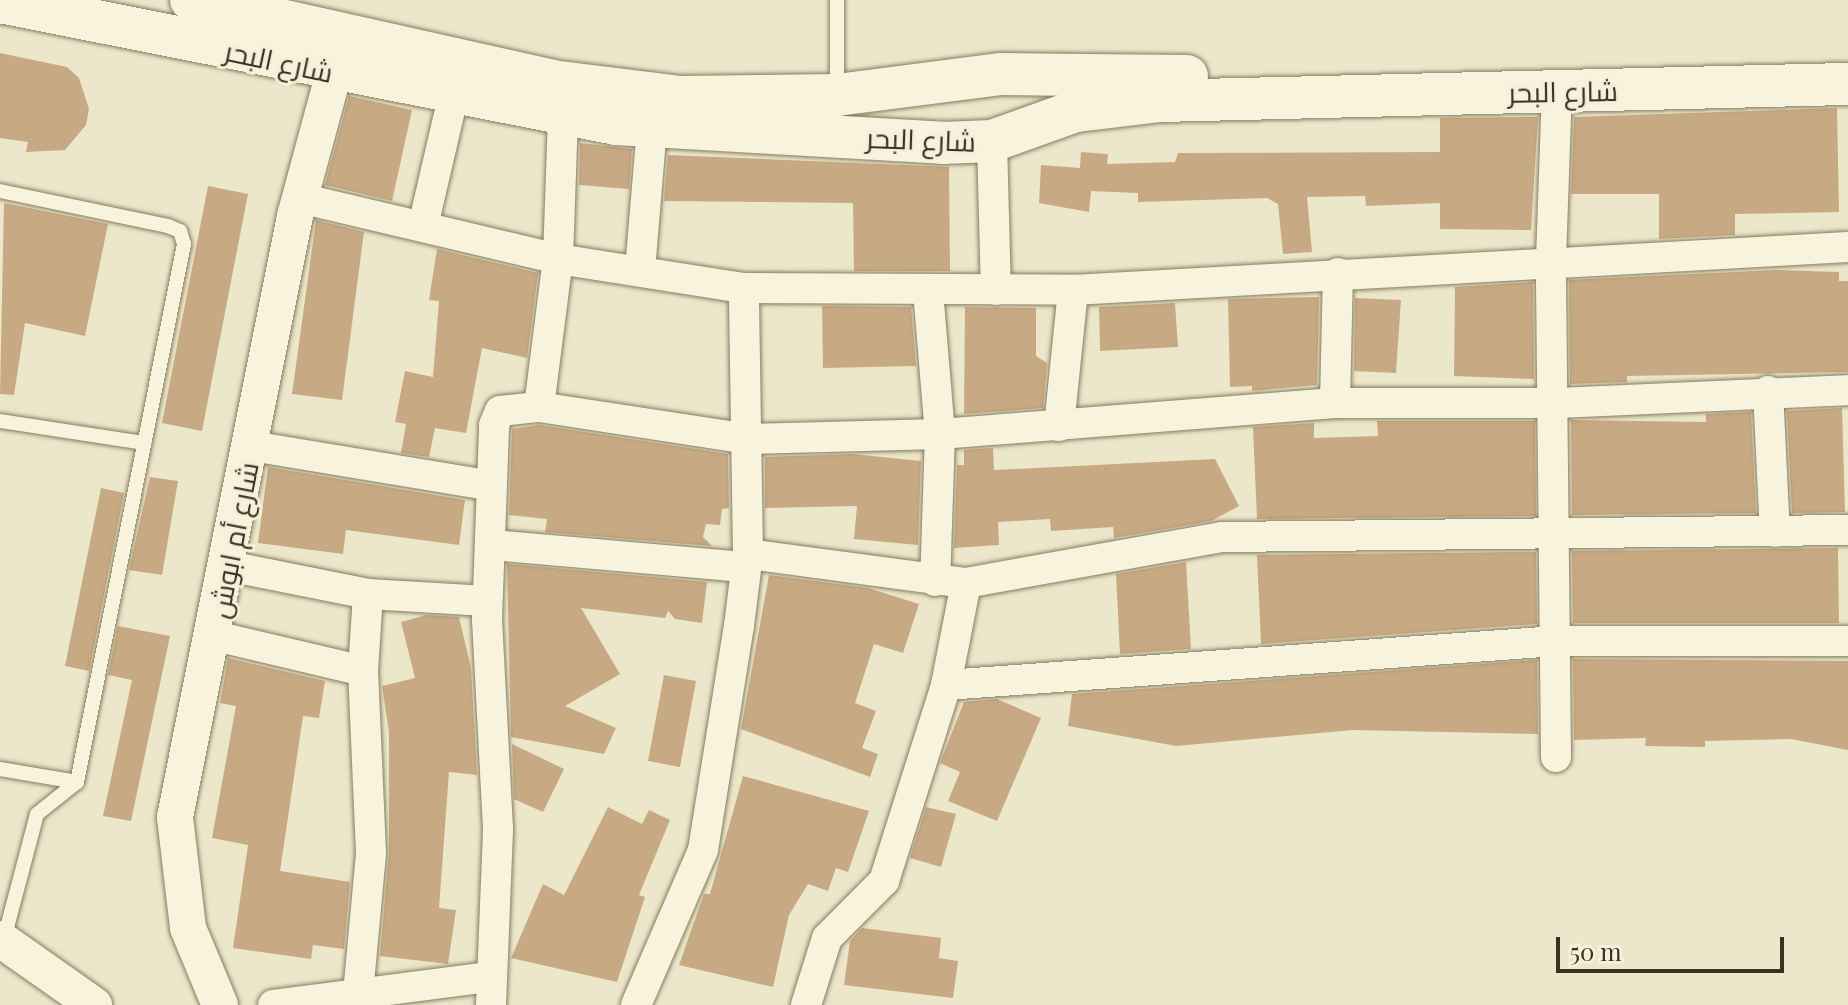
<!DOCTYPE html>
<html>
<head>
<meta charset="utf-8">
<style>
	body { margin:0 }
	#map { position:relative; width:1848px; height:1005px; overflow:hidden; background:#ece7ca; font-family:"Playfair Display",Cairo,serif }
	div>[style] { position:absolute }
	[style*='--x'] { left:calc(var(--x)*1px); top:calc(var(--y)*1px); width:calc(var(--w)*1px); rotate:calc(var(--a)*1deg) }
	.building>* { inset:0; background:#c7aa83 }
	.roads { filter:drop-shadow(0 0 2px #887b60) drop-shadow(0 0 2px #887b60) }
	.service>* { height:14px; margin:-7px; padding:0 7px; transform-origin:7px; border-radius:7px; background:#f7f3dd }
	.minor>* { height:30px; margin:-15px; padding:0 15px; transform-origin:15px; border-radius:15px; background:#f7f3dd }
	.tertiary>* { height:36px; margin:-18px; padding:0 18px; transform-origin:18px; border-radius:18px; background:#f7f3dd }
	.secondary>* { height:42px; margin:-21px; padding:0 21px; transform-origin:21px; border-radius:21px; background:#f7f3dd }
	span { translate:-50% -50%; white-space:nowrap; text-align:center; line-height:1.15; -webkit-text-stroke:6px #f4f0d9; paint-order:stroke }
	.street-label { font-size:28px; color:#393122 }
	.scale { position:absolute; left:1556px; top:937px; width:228px; height:36px; box-sizing:border-box; border:4px solid #393122; border-top:0; padding-left:10px; font-size:24px; line-height:28px; white-space:nowrap; color:#393122; -webkit-text-stroke:6px #f4f0d9; paint-order:stroke }
</style>
</head>
<body>
<div id="map">
	<div class="building">
		<div style="clip-path:polygon(0 53px,67px 67px,79px 78px,89px 109px,86px 125px,65px 150px,26px 152px,28px 142px,0 138px)"></div>
		<div style="clip-path:polygon(349px 96px,412px 110px,392px 201px,325px 185px)"></div>
		<div style="clip-path:polygon(1837px 108px,1839px 212px,1735px 214px,1735px 235px,1659px 239px,1659px 194px,1571px 194px,1574px 117px)"></div>
		<div style="clip-path:polygon(1531px 117px,1538px 117px,1531px 230px,1440px 229px,1440px 203px,1366px 206px,1365px 196px,1307px 197px,1312px 252px,1283px 254px,1278px 204px,1267px 198px,1138px 202px,1138px 193px,1091px 191px,1089px 212px,1039px 203px,1041px 165px,1080px 168px,1081px 152px,1108px 154px,1107px 164px,1175px 162px,1178px 153px,1440px 152px,1440px 118px)"></div>
		<div style="clip-path:polygon(580px 143px,632px 149px,629px 189px,579px 185px)"></div>
		<div style="clip-path:polygon(668px 155px,949px 167px,950px 271px,854px 271px,853px 203px,664px 201px)"></div>
		<div style="clip-path:polygon(208px 186px,248px 194px,202px 431px,162px 423px)"></div>
		<div style="clip-path:polygon(4px 203px,108px 224px,85px 336px,25px 323px,14px 395px,0 394px)"></div>
		<div style="clip-path:polygon(316px 220px,364px 232px,342px 400px,292px 394px)"></div>
		<div style="clip-path:polygon(437px 249px,538px 273px,527px 358px,482px 348px,466px 433px,435px 428px,429px 457px,401px 453px,406px 424px,395px 422px,405px 371px,433px 377px,439px 301px,429px 300px)"></div>
		<div style="clip-path:polygon(1776px 270px,1839px 272px,1839px 281px,1848px 281px,1848px 372px,1627px 376px,1627px 382px,1570px 384px,1569px 280px)"></div>
		<div style="clip-path:polygon(1533px 282px,1534px 379px,1454px 376px,1455px 287px)"></div>
		<div style="clip-path:polygon(1319px 297px,1317px 385px,1252px 391px,1252px 386px,1230px 387px,1228px 299px)"></div>
		<div style="clip-path:polygon(1355px 298px,1401px 300px,1396px 373px,1354px 371px)"></div>
		<div style="clip-path:polygon(1175px 303px,1178px 347px,1100px 351px,1099px 307px)"></div>
		<div style="clip-path:polygon(822px 306px,911px 307px,916px 366px,823px 368px)"></div>
		<div style="clip-path:polygon(965px 307px,1036px 308px,1036px 356px,1047px 363px,1043px 408px,964px 414px)"></div>
		<div style="clip-path:polygon(1842px 408px,1845px 512px,1792px 513px,1787px 411px)"></div>
		<div style="clip-path:polygon(1751px 412px,1756px 513px,1572px 515px,1571px 420px,1706px 422px,1706px 414px)"></div>
		<div style="clip-path:polygon(1377px 421px,1535px 421px,1536px 516px,1257px 519px,1253px 427px,1314px 423px,1314px 438px,1378px 436px)"></div>
		<div style="clip-path:polygon(539px 425px,728px 454px,729px 508px,722px 509px,720px 525px,706px 524px,703px 537px,712px 546px,545px 532px,547px 519px,509px 515px,512px 429px)"></div>
		<div style="clip-path:polygon(993px 448px,994px 470px,1215px 459px,1239px 506px,1211px 521px,1114px 538px,1113px 527px,1051px 531px,1050px 519px,998px 522px,999px 545px,954px 548px,957px 465px,964px 465px,964px 450px)"></div>
		<div style="clip-path:polygon(852px 454px,921px 461px,918px 545px,854px 539px,857px 506px,765px 508px,765px 457px)"></div>
		<div style="clip-path:polygon(268px 467px,465px 500px,459px 545px,346px 530px,343px 554px,258px 543px)"></div>
		<div style="clip-path:polygon(150px 477px,178px 481px,162px 575px,129px 570px)"></div>
		<div style="clip-path:polygon(101px 488px,124px 493px,89px 671px,65px 666px)"></div>
		<div style="clip-path:polygon(1838px 548px,1839px 623px,1573px 623px,1572px 551px)"></div>
		<div style="clip-path:polygon(1536px 552px,1537px 624px,1261px 644px,1257px 555px)"></div>
		<div style="clip-path:polygon(1186px 562px,1191px 649px,1120px 654px,1116px 574px)"></div>
		<div style="clip-path:polygon(507px 564px,707px 582px,702px 623px,675px 619px,668px 611px,665px 618px,581px 608px,620px 674px,565px 706px,616px 728px,604px 754px,511px 737px)"></div>
		<div style="clip-path:polygon(769px 575px,868px 588px,919px 604px,903px 653px,874px 644px,855px 703px,876px 711px,862px 748px,878px 754px,870px 777px,741px 729px)"></div>
		<div style="clip-path:polygon(426px 615px,459px 617px,471px 668px,477px 775px,449px 772px,439px 908px,456px 910px,448px 964px,380px 956px,389px 852px,389px 732px,382px 686px,415px 678px,401px 622px)"></div>
		<div style="clip-path:polygon(118px 626px,170px 636px,131px 821px,103px 816px,132px 680px,108px 675px)"></div>
		<div style="clip-path:polygon(228px 658px,325px 681px,319px 718px,303px 716px,280px 871px,350px 882px,344px 949px,313px 945px,311px 959px,233px 948px,248px 845px,212px 838px,236px 706px,220px 703px)"></div>
		<div style="clip-path:polygon(1573px 659px,1848px 661px,1848px 750px,1791px 739px,1705px 741px,1705px 747px,1645px 746px,1646px 738px,1574px 740px)"></div>
		<div style="clip-path:polygon(1537px 660px,1538px 734px,1353px 730px,1176px 746px,1068px 726px,1072px 694px)"></div>
		<div style="clip-path:polygon(664px 675px,696px 681px,680px 767px,648px 761px)"></div>
		<div style="clip-path:polygon(997px 699px,1041px 718px,997px 821px,948px 801px,960px 772px,940px 763px,964px 702px)"></div>
		<div style="clip-path:polygon(512px 744px,564px 769px,543px 812px,514px 799px)"></div>
		<div style="clip-path:polygon(743px 776px,869px 811px,848px 872px,836px 868px,828px 891px,808px 884px,789px 915px,773px 987px,679px 965px,704px 894px,710px 894px)"></div>
		<div style="clip-path:polygon(608px 807px,642px 824px,649px 810px,670px 820px,639px 895px,645px 897px,617px 982px,511px 958px,543px 884px,564px 895px)"></div>
		<div style="clip-path:polygon(926px 807px,956px 814px,941px 867px,910px 858px)"></div>
		<div style="clip-path:polygon(862px 928px,941px 938px,939px 958px,958px 961px,953px 998px,844px 985px,850px 941px)"></div>
	</div>
	<div class="roads">
		<div class="service">
			<div style="--x:837;--y:92;--w:92;--a:-90"></div>
			<div style="--x:0;--y:191;--w:172;--a:11.8"></div>
			<div style="--x:168;--y:226;--w:13;--a:23"></div>
			<div style="--x:180;--y:231;--w:14;--a:73"></div>
			<div style="--x:184;--y:244;--w:549;--a:101.25"></div>
			<div style="--x:77;--y:782;--w:51;--a:141.3"></div>
			<div style="--x:37;--y:814;--w:129;--a:104.8"></div>
			<div style="--x:0;--y:421;--w:146;--a:8.7"></div>
			<div style="--x:0;--y:769;--w:78;--a:9.6"></div>
		</div>
		<div class="minor">
			<div style="--x:992;--y:141;--w:149;--a:88.5"></div>
			<div style="--x:300;--y:198;--w:265;--a:13.3"></div>
			<div style="--x:558;--y:259;--w:188;--a:8.9"></div>
			<div style="--x:744;--y:288;--w:329;--a:0.3"></div>
			<div style="--x:1073;--y:290;--w:776;--a:-3.18"></div>
			<div style="--x:423;--y:226;--w:132;--a:-76.9"></div>
			<div style="--x:640;--y:270;--w:143;--a:-85.2"></div>
			<div style="--x:928;--y:291;--w:144;--a:85.2"></div>
			<div style="--x:940;--y:434;--w:147;--a:91.9"></div>
			<div style="--x:1768;--y:391;--w:141;--a:87.2"></div>
			<div style="--x:1335;--y:403;--w:130;--a:-88.7"></div>
			<div style="--x:539;--y:407;--w:149;--a:-82.7"></div>
			<div style="--x:558;--y:259;--w:143;--a:-88"></div>
			<div style="--x:1059;--y:426;--w:137;--a:-84.1"></div>
			<div style="--x:251;--y:446;--w:244;--a:9.4"></div>
			<div style="--x:492;--y:545;--w:253;--a:5"></div>
			<div style="--x:748;--y:554;--w:220;--a:7.6"></div>
			<div style="--x:966;--y:583;--w:260;--a:-10.2"></div>
			<div style="--x:1222;--y:537;--w:626;--a:-0.64"></div>
			<div style="--x:228;--y:566;--w:143;--a:11.3"></div>
			<div style="--x:368;--y:594;--w:119;--a:3.4"></div>
			<div style="--x:215;--y:636;--w:152;--a:13.3"></div>
			<div style="--x:946;--y:685;--w:613;--a:-4.12"></div>
			<div style="--x:1557;--y:641;--w:291;--a:0"></div>
			<div style="--x:1556;--y:757;--w:497;--a:-90.6"></div>
			<div style="--x:1551;--y:260;--w:169;--a:-88"></div>
			<div style="--x:358;--y:994;--w:142;--a:-84.7"></div>
			<div style="--x:371;--y:853;--w:182;--a:-92.5"></div>
			<div style="--x:363;--y:671;--w:77;--a:-86.3"></div>
			<div style="--x:273;--y:1005;--w:219;--a:-7.4"></div>
			<div style="--x:491;--y:1005;--w:176;--a:-87.7"></div>
			<div style="--x:498;--y:829;--w:209;--a:-93"></div>
			<div style="--x:487;--y:620;--w:195;--a:-87.9"></div>
			<div style="--x:494;--y:425;--w:15;--a:-67"></div>
			<div style="--x:500;--y:411;--w:39;--a:-6"></div>
			<div style="--x:539;--y:407;--w:211;--a:8.7"></div>
			<div style="--x:748;--y:439;--w:192;--a:-1.5"></div>
			<div style="--x:940;--y:434;--w:396;--a:-4.5"></div>
			<div style="--x:1335;--y:403;--w:221;--a:0"></div>
			<div style="--x:1556;--y:403;--w:292;--a:-2.5"></div>
			<div style="--x:636;--y:1005;--w:169;--a:-66.6"></div>
			<div style="--x:703;--y:850;--w:227;--a:-80.9"></div>
			<div style="--x:739;--y:626;--w:73;--a:-82.9"></div>
			<div style="--x:748;--y:554;--w:266;--a:-90.9"></div>
			<div style="--x:806;--y:1005;--w:70;--a:-72.6"></div>
			<div style="--x:827;--y:938;--w:81;--a:-45"></div>
			<div style="--x:884;--y:881;--w:206;--a:-72.4"></div>
			<div style="--x:946;--y:685;--w:104;--a:-78.9"></div>
		</div>
		<div class="tertiary">
			<div style="--x:0;--y:939;--w:115;--a:35.1"></div>
			<div style="--x:220;--y:1005;--w:83;--a:-112.6"></div>
			<div style="--x:188;--y:928;--w:112;--a:-96.7"></div>
			<div style="--x:175;--y:817;--w:613;--a:-78.71"></div>
			<div style="--x:295;--y:216;--w:149;--a:-74.8"></div>
		</div>
		<div class="secondary">
			<div style="--x:191;--y:0;--w:370;--a:12.6"></div>
			<div style="--x:552;--y:81;--w:130;--a:7.1"></div>
			<div style="--x:681;--y:97;--w:156;--a:-0.7"></div>
			<div style="--x:837;--y:95;--w:164;--a:-7.3"></div>
			<div style="--x:1000;--y:74;--w:187;--a:0.6"></div>
			<div style="--x:0;--y:2;--w:628;--a:11.2"></div>
			<div style="--x:616;--y:124;--w:327;--a:3.3"></div>
			<div style="--x:942;--y:143;--w:50;--a:-2.3"></div>
			<div style="--x:992;--y:141;--w:89;--a:-19.7"></div>
			<div style="--x:1076;--y:111;--w:85;--a:-6.8"></div>
			<div style="--x:1160;--y:101;--w:688;--a:-1.42"></div>
		</div>
	</div>
	<div class="street-label">
		<span style="left:279px;top:61px;rotate:12deg">شارع البحر</span>
		<span style="left:1563px;top:91px;rotate:-1deg">شارع البحر</span>
		<span style="left:921px;top:139px;rotate:2deg">شارع البحر</span>
		<span style="left:233px;top:540px;rotate:-79deg">شارع أم ابوش</span>
	</div>
	<div class="scale">50 m</div>
</div>
</body>
</html>
